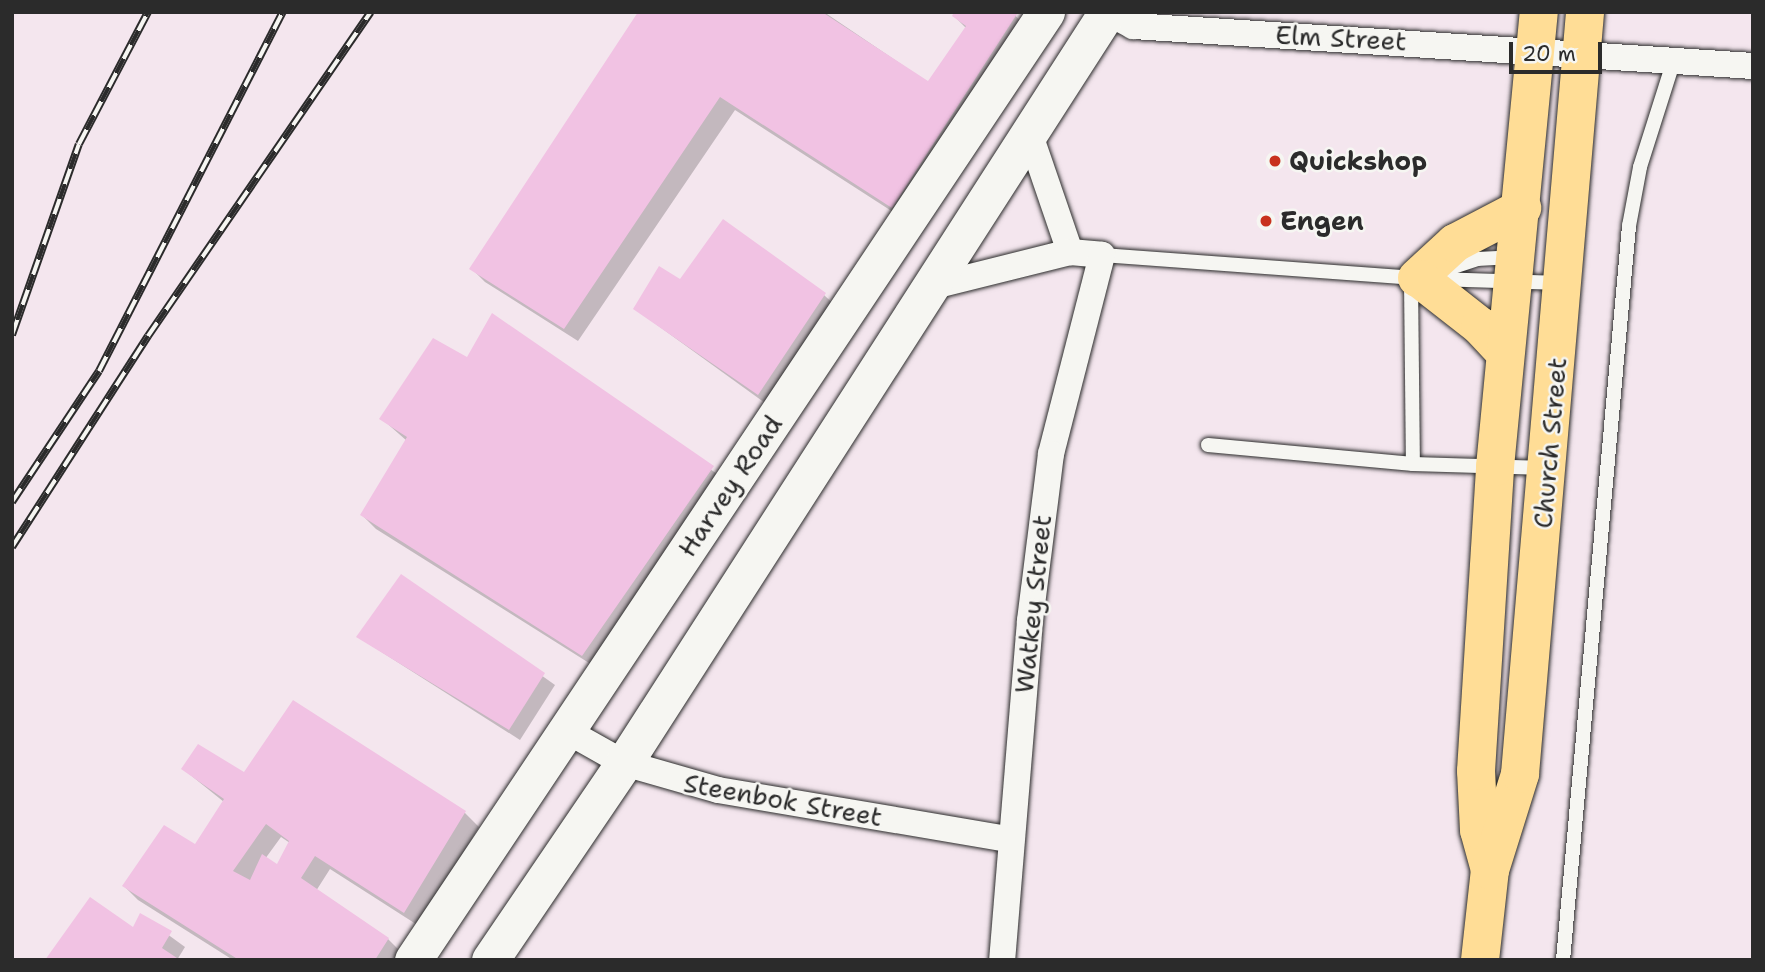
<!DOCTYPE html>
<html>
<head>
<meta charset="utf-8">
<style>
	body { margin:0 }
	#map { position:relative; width:1765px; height:972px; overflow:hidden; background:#f4e6ee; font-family:"Shantell Sans",sans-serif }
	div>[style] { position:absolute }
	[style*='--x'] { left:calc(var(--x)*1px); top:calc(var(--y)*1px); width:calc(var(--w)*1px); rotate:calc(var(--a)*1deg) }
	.shadow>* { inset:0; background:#0003 }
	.building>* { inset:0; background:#f1c2e3 }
	.roads { filter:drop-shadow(0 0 2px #2b2b2b) drop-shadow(0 0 2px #2b2b2b) }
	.service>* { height:14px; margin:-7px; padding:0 7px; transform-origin:7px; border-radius:7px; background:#f6f6f2 }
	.minor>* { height:26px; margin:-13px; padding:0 13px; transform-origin:13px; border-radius:13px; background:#f6f6f2 }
	.secondary>* { height:37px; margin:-18.5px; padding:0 18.5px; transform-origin:18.5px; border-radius:18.5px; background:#f6f6f2 }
	.primary>* { height:38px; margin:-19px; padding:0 19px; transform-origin:19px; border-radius:19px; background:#ffdd96 }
	.rail>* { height:8px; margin-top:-4px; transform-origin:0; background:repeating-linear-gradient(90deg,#f6f6f2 0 16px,#2b2b2b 0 32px); box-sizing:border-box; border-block:2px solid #2b2b2b }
	.dots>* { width:19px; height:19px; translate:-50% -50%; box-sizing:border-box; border:4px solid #f6f6f2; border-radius:50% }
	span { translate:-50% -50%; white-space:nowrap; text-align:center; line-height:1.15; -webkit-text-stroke:5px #f6f6f2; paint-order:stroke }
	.street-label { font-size:26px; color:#2b2b2b }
	.poi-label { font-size:26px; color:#2b2b2b; font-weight:700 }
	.left { translate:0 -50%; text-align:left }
	.frame { position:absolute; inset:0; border:14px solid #2b2b2b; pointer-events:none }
	.scale { position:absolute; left:1509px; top:42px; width:93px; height:32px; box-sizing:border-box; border:4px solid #2b2b2b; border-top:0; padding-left:9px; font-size:21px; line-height:24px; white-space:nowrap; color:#2b2b2b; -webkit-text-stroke:5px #f6f6f2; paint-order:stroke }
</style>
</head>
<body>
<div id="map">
	<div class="shadow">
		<div style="clip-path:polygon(640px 12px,824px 12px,929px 83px,966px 28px,954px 16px,956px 12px,1011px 12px,1030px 29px,907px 221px,735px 110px,578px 341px,485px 282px,471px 268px)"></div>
		<div style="clip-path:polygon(824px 295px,839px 309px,772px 408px,635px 309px)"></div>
		<div style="clip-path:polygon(492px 315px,727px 481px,597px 668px,376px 529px,362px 515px,407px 441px,382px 419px,467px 359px)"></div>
		<div style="clip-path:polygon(402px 576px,555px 685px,520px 740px,358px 637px)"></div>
		<div style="clip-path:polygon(evenodd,183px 769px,245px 775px,465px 813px,479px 827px,419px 926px,330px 869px,316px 891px,388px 939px,402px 953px,398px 960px,233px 960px,138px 900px,124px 886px,195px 846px,224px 802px,183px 769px,281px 837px,290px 843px,278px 867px,265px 859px,281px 837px)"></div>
		<div style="clip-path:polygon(141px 915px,185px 947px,177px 960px,133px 930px)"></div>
	</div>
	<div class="building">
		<div style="clip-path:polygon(638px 12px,822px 12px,928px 81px,966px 26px,952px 16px,954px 12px,1017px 14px,892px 208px,720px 97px,564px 329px,469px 269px)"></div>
		<div style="clip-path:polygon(723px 219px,826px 293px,758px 395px,633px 309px,659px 266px,680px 279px)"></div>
		<div style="clip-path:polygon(492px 313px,714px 466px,582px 656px,360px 515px,407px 437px,379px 419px,433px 338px,467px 357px)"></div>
		<div style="clip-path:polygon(401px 574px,545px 673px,509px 730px,356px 637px)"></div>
		<div style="clip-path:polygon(evenodd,293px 700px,466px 811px,404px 913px,315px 856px,301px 878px,389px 938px,375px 960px,239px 960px,122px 886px,164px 825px,195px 844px,224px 799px,181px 769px,198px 744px,244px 772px,293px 700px,266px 824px,289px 841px,277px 864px,262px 854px,250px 880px,233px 871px,266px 824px)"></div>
		<div style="clip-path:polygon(90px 897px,133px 927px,140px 913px,172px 931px,162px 948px,180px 960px,45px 960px)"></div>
	</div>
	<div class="roads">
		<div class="service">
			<div style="--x:1102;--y:255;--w:314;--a:4.2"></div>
			<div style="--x:1444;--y:270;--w:35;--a:-18"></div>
			<div style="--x:1477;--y:259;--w:36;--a:-3"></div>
			<div style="--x:1435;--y:279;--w:127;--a:1.8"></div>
			<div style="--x:1411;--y:280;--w:184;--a:89.4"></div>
			<div style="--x:1208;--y:445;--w:206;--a:5.3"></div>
			<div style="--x:1413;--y:464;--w:133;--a:1.7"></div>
			<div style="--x:1563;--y:960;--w:737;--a:-84.86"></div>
			<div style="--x:1629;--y:226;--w:60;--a:-79.4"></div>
			<div style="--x:1640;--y:167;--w:109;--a:-72.4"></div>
		</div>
		<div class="minor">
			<div style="--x:1107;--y:12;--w:30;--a:28"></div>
			<div style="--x:1133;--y:26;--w:621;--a:3.69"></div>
			<div style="--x:1029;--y:132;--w:127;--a:71.1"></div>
			<div style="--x:926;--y:288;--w:148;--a:-14"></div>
			<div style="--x:1070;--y:252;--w:32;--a:5"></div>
			<div style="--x:1102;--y:255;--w:205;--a:104.4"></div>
			<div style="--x:1051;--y:454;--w:168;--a:97.2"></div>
			<div style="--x:1030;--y:621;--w:340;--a:94.7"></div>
			<div style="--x:567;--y:731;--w:65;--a:29.3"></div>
			<div style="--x:624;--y:763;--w:98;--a:16"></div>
			<div style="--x:718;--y:790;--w:295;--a:9.6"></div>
		</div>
		<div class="secondary">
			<div style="--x:413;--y:960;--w:1140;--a:-56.27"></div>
			<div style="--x:490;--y:960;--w:238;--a:-55.8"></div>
			<div style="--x:624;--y:763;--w:893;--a:-57.25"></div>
		</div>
		<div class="primary">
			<div style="--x:1417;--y:278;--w:52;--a:-42.6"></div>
			<div style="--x:1455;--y:243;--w:76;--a:-27.6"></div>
			<div style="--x:1420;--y:279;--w:76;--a:38.1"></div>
			<div style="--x:1480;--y:326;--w:37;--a:47"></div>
			<div style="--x:1490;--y:870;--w:41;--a:-105.4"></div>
			<div style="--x:1479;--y:830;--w:59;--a:-92.9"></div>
			<div style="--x:1476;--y:771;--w:305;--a:-86.4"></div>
			<div style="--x:1495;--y:467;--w:457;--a:-84.5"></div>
			<div style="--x:1480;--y:960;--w:91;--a:-83.7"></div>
			<div style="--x:1490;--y:870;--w:101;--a:-72.6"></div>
			<div style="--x:1520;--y:774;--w:765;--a:-85.12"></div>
		</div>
	</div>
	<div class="rail">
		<div style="--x:12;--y:335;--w:202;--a:-70.7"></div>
		<div style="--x:79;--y:144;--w:149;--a:-62.4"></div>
		<div style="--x:12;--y:502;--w:157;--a:-56.4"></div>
		<div style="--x:99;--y:371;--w:403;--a:-62.9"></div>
		<div style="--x:12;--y:547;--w:251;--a:-57.2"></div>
		<div style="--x:148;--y:336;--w:393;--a:-55.5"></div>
	</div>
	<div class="dots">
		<div style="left:1275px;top:161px;background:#c8321e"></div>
		<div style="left:1266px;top:221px;background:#c8321e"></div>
	</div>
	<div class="street-label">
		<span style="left:1341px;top:38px;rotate:3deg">Elm Street</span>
		<span style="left:1550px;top:443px;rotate:-85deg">Church Street</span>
		<span style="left:730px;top:486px;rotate:-56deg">Harvey Road</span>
		<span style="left:1033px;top:604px;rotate:-84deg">Watkey Street</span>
		<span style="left:783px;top:800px;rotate:10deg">Steenbok Street</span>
	</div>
	<div class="poi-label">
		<span class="left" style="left:1289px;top:161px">Quickshop</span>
		<span class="left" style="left:1280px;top:221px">Engen</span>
	</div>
	<div class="frame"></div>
	<div class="scale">20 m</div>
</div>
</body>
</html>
